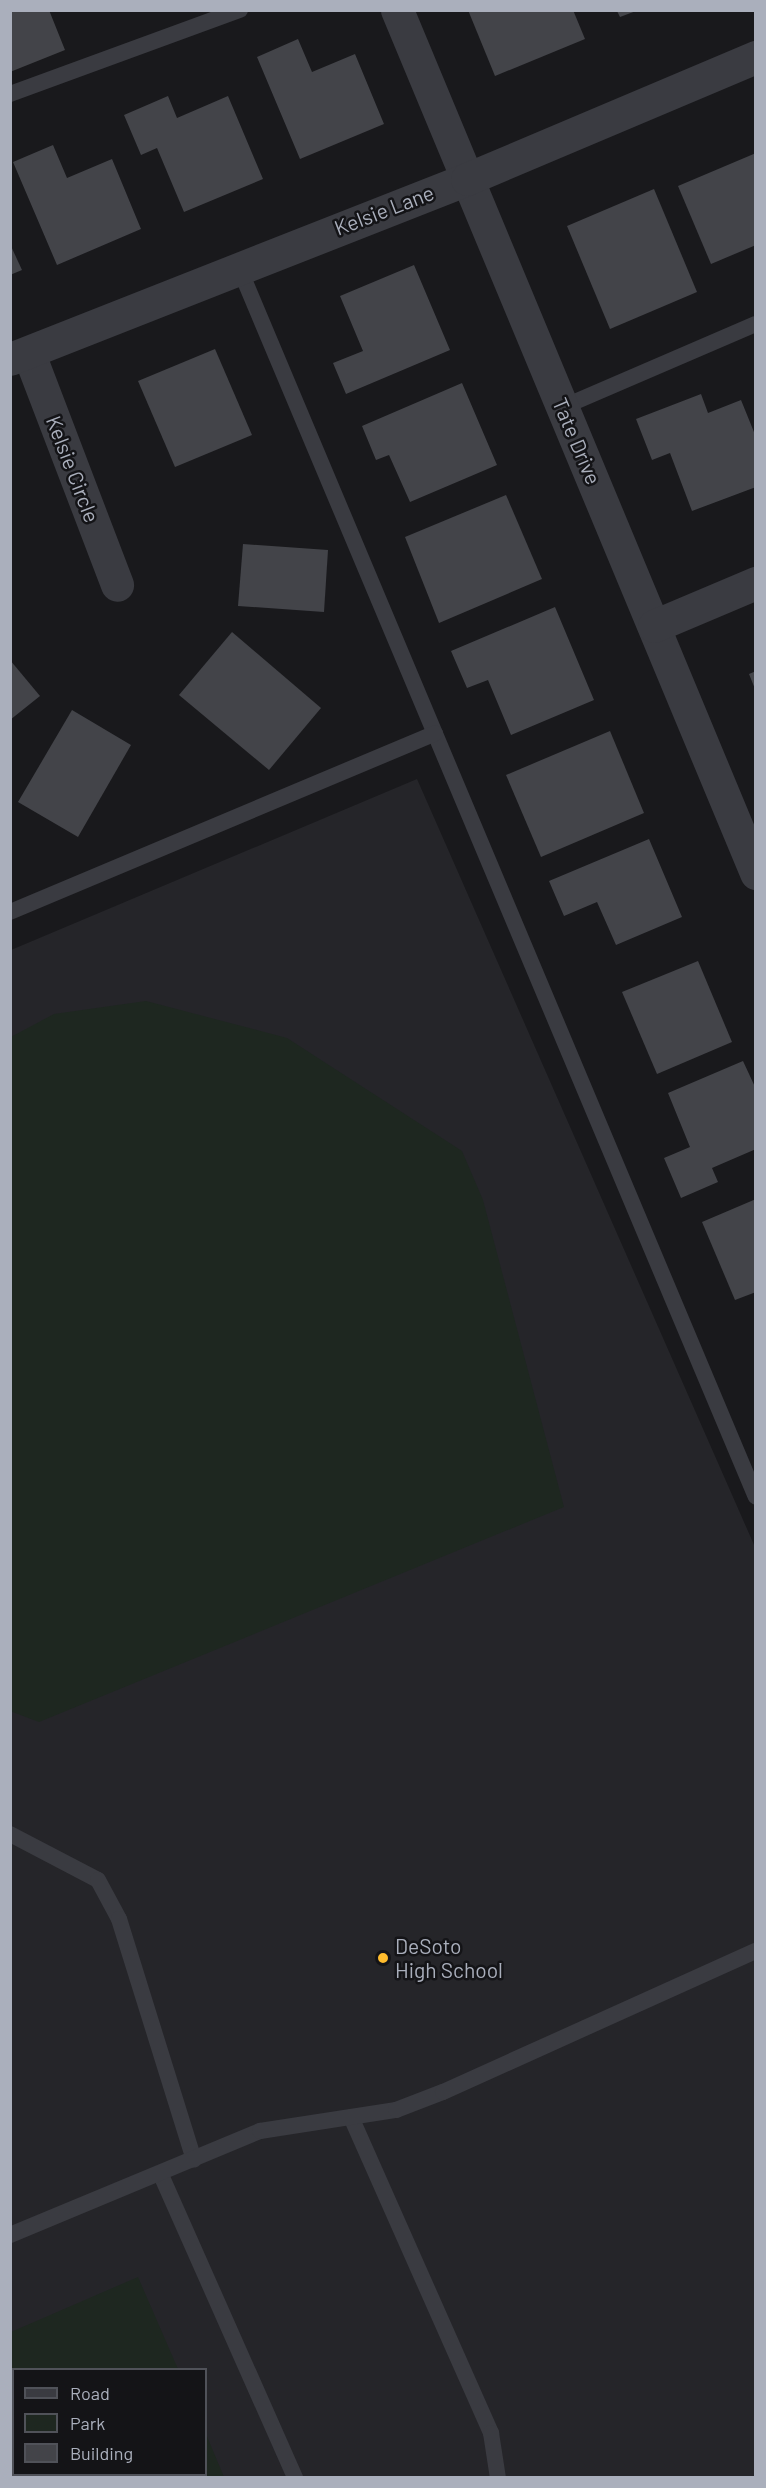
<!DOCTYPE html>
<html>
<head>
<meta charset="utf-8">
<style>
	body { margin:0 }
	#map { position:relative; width:766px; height:2488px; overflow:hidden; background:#19191c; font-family:Barlow,sans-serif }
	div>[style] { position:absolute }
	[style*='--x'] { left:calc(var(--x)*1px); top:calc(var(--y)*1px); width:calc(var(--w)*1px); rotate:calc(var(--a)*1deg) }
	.built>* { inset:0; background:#252529 }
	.green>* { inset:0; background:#1e2720 }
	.building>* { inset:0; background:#434449 }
	.lane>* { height:16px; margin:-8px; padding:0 8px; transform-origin:8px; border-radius:8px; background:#3a3b41 }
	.street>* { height:33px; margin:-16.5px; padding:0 16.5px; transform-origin:16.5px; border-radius:16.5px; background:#3a3b41 }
	.dots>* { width:16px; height:16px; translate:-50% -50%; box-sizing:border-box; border:3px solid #141417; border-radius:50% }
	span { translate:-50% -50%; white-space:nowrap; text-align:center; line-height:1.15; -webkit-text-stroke:5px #141417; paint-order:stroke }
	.street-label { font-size:21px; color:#aaafbc }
	.poi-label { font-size:21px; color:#aaafbc }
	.left { translate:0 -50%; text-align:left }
	.frame { position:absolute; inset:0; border:12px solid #aaafbc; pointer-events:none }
	.legend { position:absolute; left:12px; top:2368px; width:195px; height:108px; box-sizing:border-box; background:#141417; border:2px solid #505259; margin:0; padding:8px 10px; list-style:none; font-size:18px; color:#aaafbc }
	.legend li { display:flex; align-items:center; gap:12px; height:30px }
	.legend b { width:30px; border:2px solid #505259 }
</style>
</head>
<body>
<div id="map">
	<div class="built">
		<div style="clip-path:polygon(evenodd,417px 779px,755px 1547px,755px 2477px,11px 2478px,11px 950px,417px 779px,14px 2370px,206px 2370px,206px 2474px,14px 2474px,14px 2370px)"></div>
	</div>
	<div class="green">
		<div style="clip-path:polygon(146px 1001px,287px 1038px,462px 1151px,483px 1200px,564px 1507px,39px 1722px,10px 1711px,11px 1037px,54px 1014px)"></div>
		<div style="clip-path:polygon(138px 2277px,178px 2369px,14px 2370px,14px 2474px,206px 2474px,206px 2434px,224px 2477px,11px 2477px,11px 2332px)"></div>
	</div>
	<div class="building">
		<div style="clip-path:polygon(10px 10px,49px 10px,65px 50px,10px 72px)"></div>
		<div style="clip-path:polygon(468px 10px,573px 10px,585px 39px,495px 76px)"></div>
		<div style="clip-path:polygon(617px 11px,636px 11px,620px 17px)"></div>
		<div style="clip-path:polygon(298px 39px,312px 72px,355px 54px,384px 124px,300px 159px,257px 57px)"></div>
		<div style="clip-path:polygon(168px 96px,177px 118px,228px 96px,263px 179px,184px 212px,157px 148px,141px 155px,124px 115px)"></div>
		<div style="clip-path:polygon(53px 145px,67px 178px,112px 159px,141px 229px,57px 265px,13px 162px)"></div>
		<div style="clip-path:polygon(756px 153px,756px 245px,711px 264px,678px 186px)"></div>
		<div style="clip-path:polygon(654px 189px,697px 292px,610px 329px,567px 226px)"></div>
		<div style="clip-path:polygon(10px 244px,22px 270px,10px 275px)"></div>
		<div style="clip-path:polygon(414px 265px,450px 350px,346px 394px,333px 363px,363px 351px,340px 296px)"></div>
		<div style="clip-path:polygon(215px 349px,252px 435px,175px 467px,138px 381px)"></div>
		<div style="clip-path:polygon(462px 383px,497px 465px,410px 502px,389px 455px,376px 460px,362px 426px)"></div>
		<div style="clip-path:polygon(701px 394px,708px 413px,741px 400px,756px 437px,756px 487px,692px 511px,670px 453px,652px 460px,636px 419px)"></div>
		<div style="clip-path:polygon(506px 495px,542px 579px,439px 623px,405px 537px)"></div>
		<div style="clip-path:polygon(243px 544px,328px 550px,324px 612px,238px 606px)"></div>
		<div style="clip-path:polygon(555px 607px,594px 700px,511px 735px,488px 680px,467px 688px,451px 651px)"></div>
		<div style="clip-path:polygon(232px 632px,321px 708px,269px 770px,179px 695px)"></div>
		<div style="clip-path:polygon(10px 660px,40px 696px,10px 720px)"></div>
		<div style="clip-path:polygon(756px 671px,756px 689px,755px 689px,749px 674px)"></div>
		<div style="clip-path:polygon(72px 710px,131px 745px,78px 837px,18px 802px)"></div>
		<div style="clip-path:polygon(610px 731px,644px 813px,541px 857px,506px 775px)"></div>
		<div style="clip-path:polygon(649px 839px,682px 917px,616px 945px,597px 902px,564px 916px,549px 881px)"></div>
		<div style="clip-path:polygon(698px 961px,732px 1042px,657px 1074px,622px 992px)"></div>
		<div style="clip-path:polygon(743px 1061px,756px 1089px,756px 1149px,712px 1168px,718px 1182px,681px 1198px,664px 1158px,690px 1147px,668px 1093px)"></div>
		<div style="clip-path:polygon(756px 1199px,756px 1292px,735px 1300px,702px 1222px)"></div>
	</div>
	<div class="lane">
		<div style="--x:10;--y:94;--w:245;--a:-20.1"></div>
		<div style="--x:238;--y:265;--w:1336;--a:67.2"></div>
		<div style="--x:563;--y:407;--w:210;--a:-23.3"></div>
		<div style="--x:10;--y:912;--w:461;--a:-22.8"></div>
		<div style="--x:10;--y:1834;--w:99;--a:27.6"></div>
		<div style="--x:98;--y:1880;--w:44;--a:61.7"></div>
		<div style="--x:119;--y:1919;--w:252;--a:72.7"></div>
		<div style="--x:351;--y:2117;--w:346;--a:66.1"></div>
		<div style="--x:491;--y:2433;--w:46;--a:81.2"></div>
		<div style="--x:161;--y:2175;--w:331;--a:66.1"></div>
		<div style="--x:10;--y:2235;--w:271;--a:-22.6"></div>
		<div style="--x:260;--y:2131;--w:138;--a:-8.8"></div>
		<div style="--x:396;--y:2110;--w:50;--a:-21"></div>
		<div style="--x:443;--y:2092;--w:343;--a:-24.3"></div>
	</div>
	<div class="street">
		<div style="--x:397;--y:10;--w:935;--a:67.41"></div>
		<div style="--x:29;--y:354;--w:247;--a:69.1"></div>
		<div style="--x:10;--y:359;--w:491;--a:-21.5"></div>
		<div style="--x:467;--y:179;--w:314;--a:-22.9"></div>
		<div style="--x:654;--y:626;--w:111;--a:-22.9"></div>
	</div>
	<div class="dots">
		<div style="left:383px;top:1958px;background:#ffbc2d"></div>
	</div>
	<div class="street-label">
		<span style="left:384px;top:210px;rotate:-21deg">Kelsie Lane</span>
		<span style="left:577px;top:441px;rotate:67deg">Tate Drive</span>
		<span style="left:73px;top:469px;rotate:69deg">Kelsie Circle</span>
	</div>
	<div class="poi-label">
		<span class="left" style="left:395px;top:1958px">DeSoto<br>High School</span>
	</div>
	<div class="frame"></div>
	<ul class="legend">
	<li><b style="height:8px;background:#3a3b41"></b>Road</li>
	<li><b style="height:16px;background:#1e2720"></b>Park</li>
	<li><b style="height:16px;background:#434449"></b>Building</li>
	</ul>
</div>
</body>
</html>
